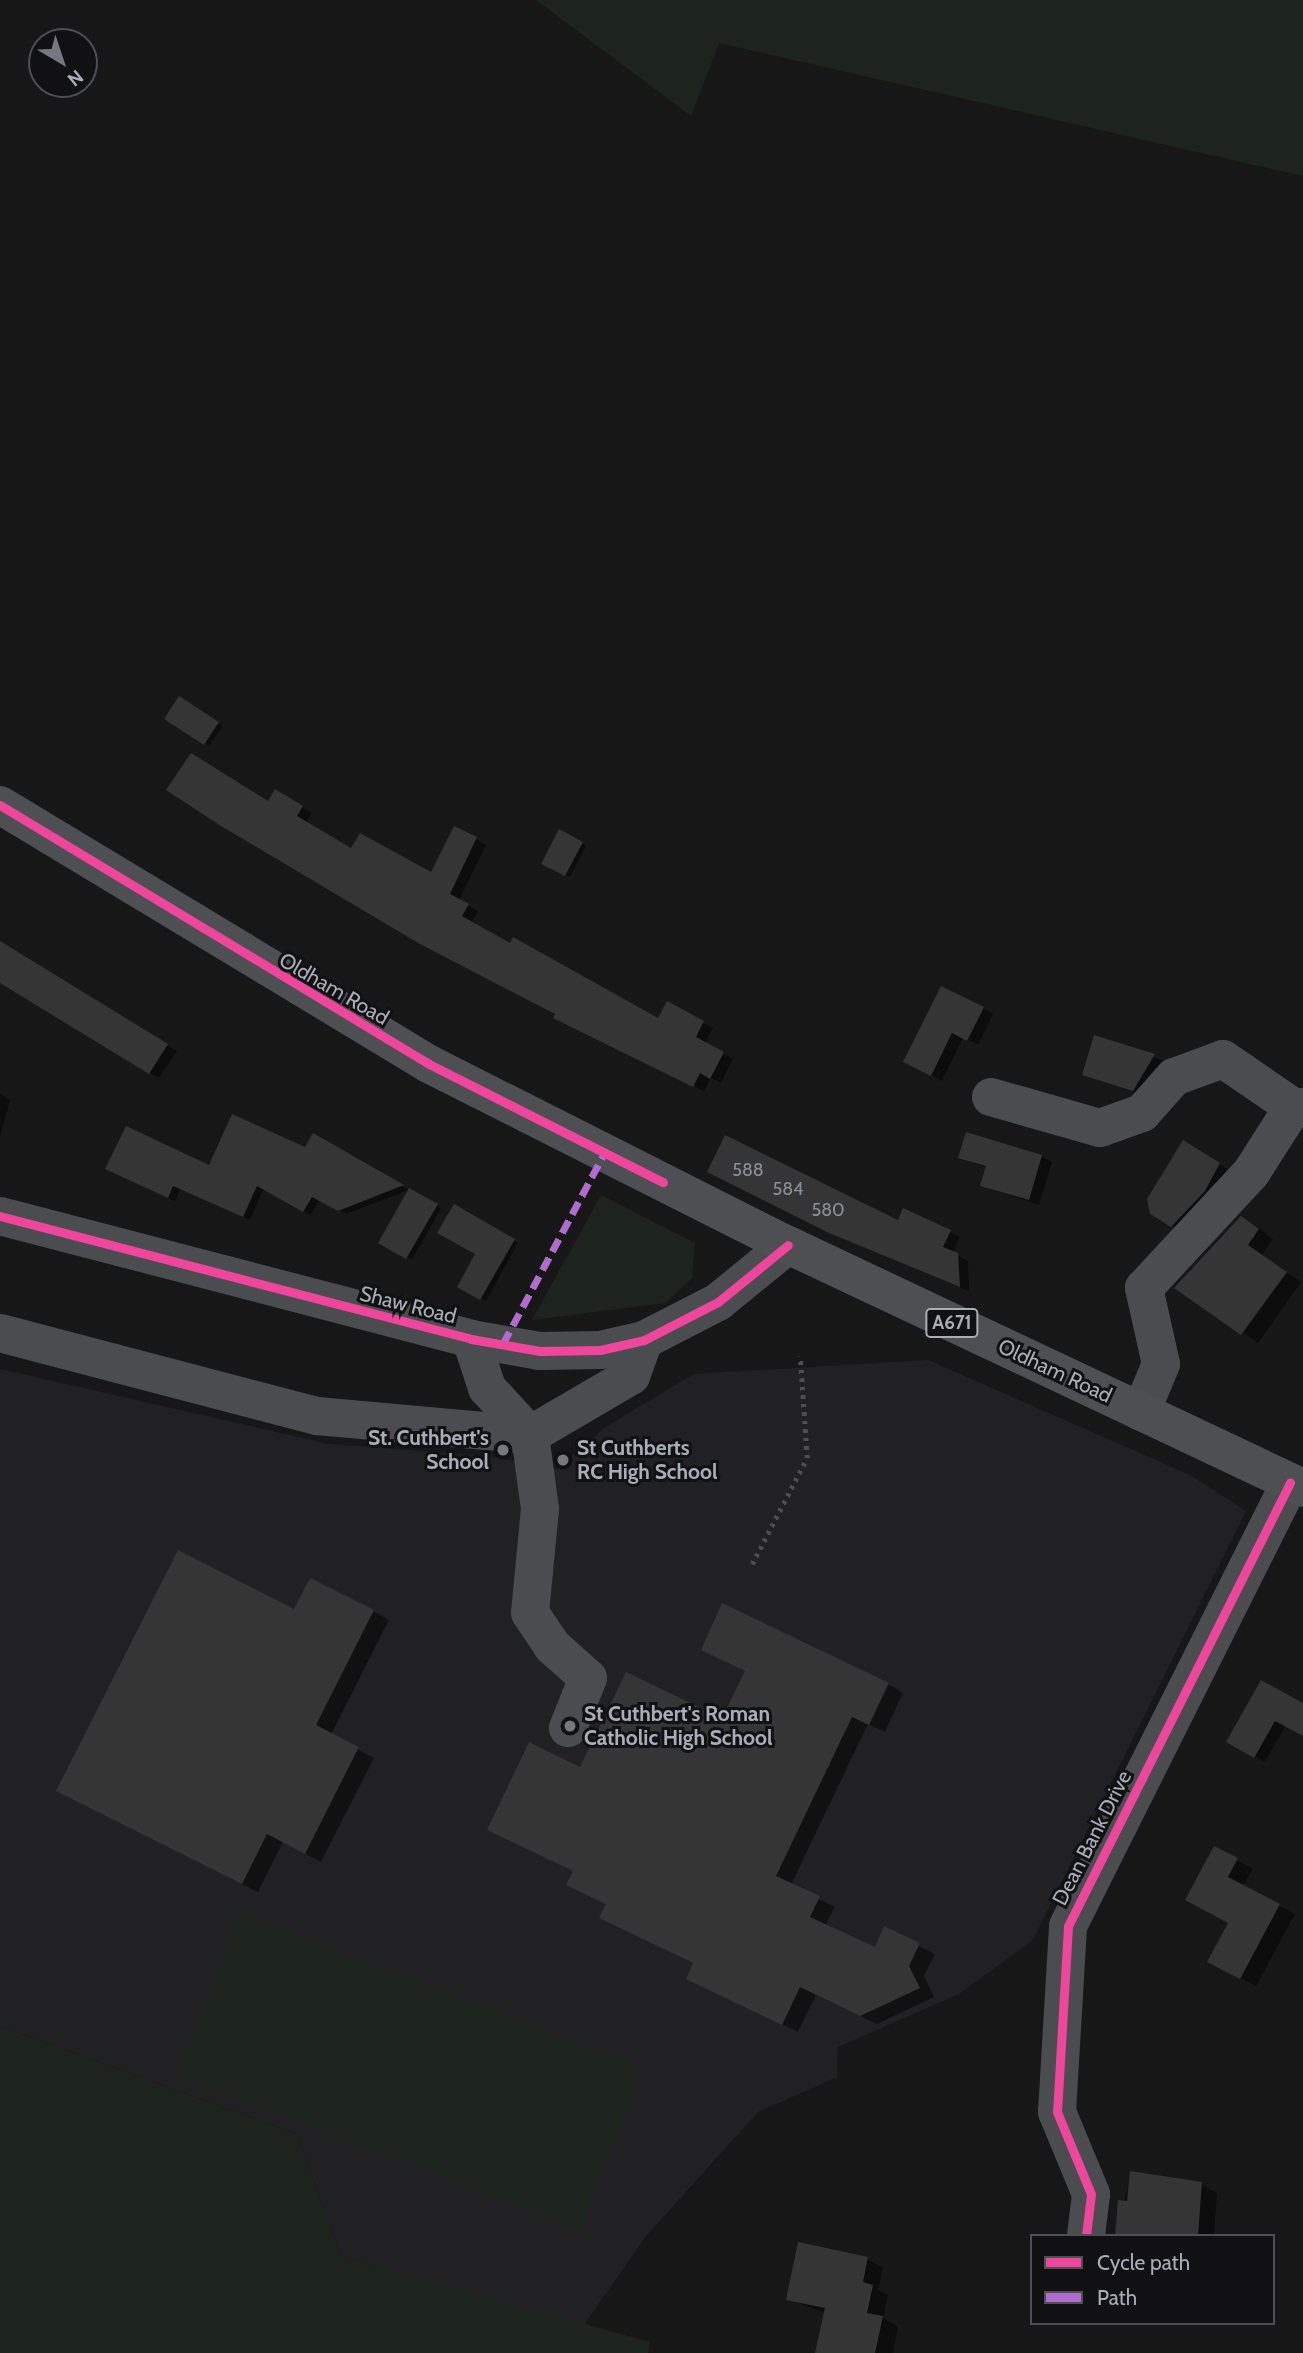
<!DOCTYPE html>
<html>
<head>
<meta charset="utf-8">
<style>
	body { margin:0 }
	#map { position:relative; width:1303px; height:2353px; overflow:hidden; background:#171717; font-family:Cabin,sans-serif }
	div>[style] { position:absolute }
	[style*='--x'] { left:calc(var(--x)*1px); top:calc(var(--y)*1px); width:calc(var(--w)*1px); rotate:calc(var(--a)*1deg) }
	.built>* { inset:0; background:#212123 }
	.green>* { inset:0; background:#1d241e }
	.shadow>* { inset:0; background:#0007 }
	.building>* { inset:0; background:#353536 }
	.path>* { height:4.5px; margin-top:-2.25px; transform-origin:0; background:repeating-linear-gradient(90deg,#4d4e52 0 3.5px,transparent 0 8.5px) }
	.minor>* { height:38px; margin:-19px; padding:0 19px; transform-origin:19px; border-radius:19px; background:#4b4c50 }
	.major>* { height:38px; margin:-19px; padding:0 19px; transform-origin:19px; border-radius:19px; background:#4d4f52 }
	.quiet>* { height:7px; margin-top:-3.5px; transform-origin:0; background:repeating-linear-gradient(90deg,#b06ccc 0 14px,transparent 0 21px) }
	.cycleway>* { height:9px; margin:-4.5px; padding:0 4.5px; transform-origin:4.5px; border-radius:4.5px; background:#ed469a }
	.dots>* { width:19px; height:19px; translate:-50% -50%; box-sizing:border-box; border:4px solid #111113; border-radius:50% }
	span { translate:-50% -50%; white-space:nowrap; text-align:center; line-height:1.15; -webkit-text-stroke:6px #111113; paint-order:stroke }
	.number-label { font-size:18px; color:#8b8f98 }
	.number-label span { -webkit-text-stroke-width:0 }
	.shield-label span { padding:2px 5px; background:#111113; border:2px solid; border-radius:5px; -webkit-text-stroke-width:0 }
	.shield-label { font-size:19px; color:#a8adb8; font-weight:700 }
	.street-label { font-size:21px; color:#a8adb8 }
	.poi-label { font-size:21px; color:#a8adb8; font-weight:700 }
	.right { translate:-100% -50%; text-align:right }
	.left { translate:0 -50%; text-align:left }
	.legend { position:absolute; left:1030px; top:2234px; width:245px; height:91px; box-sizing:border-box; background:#111113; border:2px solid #4d4f55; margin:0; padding:9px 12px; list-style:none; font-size:21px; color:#a8adb8 }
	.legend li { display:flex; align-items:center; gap:14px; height:35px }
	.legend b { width:35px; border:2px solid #4d4f55 }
	.north { position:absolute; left:28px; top:28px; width:70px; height:70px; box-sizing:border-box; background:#111113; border:2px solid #4d4f55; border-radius:50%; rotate:141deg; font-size:19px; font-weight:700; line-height:28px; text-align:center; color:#a8adb8 }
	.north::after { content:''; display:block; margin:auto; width:24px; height:32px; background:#757880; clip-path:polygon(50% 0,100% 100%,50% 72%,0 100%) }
</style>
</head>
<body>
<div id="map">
	<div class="built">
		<div style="clip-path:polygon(928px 1360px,1190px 1475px,1246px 1511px,1033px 1940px,959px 1994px,838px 2047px,837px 2077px,758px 2112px,646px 2236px,584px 2325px,341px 2256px,297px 2134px,0 2026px,0 1369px,329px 1444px,488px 1456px,557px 1469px,607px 1426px,694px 1374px)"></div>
	</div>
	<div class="green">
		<div style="clip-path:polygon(536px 0,1303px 0,1303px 176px,719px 43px,691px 116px)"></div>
		<div style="clip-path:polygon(601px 1195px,695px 1243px,692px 1278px,666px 1303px,532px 1320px)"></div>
		<div style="clip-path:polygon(239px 1913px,642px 2067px,580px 2229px,177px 2075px)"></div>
		<div style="clip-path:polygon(0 2026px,297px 2134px,341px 2256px,650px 2342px,648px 2353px,0 2353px)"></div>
	</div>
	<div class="shadow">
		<div style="clip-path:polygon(180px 699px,222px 726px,209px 746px,167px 719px)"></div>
		<div style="clip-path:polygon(286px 797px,312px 813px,306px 823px,352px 851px,431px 875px,476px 839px,486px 845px,459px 900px,478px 911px,471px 923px,658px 1021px,668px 1004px,713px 1028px,705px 1043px,733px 1059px,721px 1083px,711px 1078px,704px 1091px,565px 1023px,269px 803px)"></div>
		<div style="clip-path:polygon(559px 832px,586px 846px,570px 877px,544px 864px)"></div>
		<div style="clip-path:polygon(0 942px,177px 1051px,159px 1078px,0 982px)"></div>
		<div style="clip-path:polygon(983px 1008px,993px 1014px,978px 1045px,963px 1037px,942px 1081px,905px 1061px)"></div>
		<div style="clip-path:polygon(1095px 1037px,1164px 1061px,1143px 1095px,1084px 1074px)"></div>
		<div style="clip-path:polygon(0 1094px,10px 1100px,0 1137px)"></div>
		<div style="clip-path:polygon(314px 1135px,409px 1190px,346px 1214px,320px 1199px,311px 1215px,264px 1188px,250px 1220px,181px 1188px,175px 1201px,114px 1173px,209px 1167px,306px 1149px)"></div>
		<div style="clip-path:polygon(1184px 1143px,1229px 1170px,1182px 1231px,1151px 1213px)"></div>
		<div style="clip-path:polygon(1042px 1156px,1052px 1162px,1039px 1205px,983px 1186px,988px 1168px,961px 1157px)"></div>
		<div style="clip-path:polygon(719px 1177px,950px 1232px,960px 1237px,953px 1253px,968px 1261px,969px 1291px,841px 1238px)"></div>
		<div style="clip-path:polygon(410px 1190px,441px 1208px,412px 1260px,381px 1243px)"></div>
		<div style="clip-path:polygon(454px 1206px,518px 1243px,486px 1301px,459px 1286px,478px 1254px)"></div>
		<div style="clip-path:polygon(1257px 1227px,1273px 1239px,1262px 1255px,1301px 1282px,1258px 1343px,1177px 1287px)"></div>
		<div style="clip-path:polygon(373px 1611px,389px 1620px,331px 1735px,374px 1758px,321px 1862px,283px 1842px,258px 1892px,74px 1799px)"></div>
		<div style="clip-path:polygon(888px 1684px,903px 1693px,885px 1732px,868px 1724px,791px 1885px,835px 1907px,825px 1926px,875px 1950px,885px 1929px,935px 1954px,924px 1976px,934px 1997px,877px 2024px,816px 1995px,798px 2032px,704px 1987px,695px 1964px,617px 1926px,607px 1904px,575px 1871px,581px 1769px,723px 1720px)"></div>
		<div style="clip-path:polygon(1303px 1705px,1303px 1735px,1286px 1725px,1265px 1762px,1229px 1742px)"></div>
		<div style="clip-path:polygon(1215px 1848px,1253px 1869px,1243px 1886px,1295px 1914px,1256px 1986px,1225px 1970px,1230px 1923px)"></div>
		<div style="clip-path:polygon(1131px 2173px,1201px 2184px,1217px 2193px,1214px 2236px,1117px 2236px)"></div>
		<div style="clip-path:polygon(867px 2259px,883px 2268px,878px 2290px,888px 2295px,883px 2318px,898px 2327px,893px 2353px,817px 2353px,825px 2313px,788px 2299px)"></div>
	</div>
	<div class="building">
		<div style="clip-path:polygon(179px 696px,219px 722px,204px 745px,164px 719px)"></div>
		<div style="clip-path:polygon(191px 753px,268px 801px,275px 789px,303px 806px,297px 816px,351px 848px,360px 833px,431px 872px,454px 826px,477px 837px,450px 894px,469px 904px,462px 916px,510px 943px,513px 937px,658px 1018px,667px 1001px,704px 1021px,696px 1037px,724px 1052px,710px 1079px,700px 1073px,693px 1087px,553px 1018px,555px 1014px,420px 944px,221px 826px,166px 790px)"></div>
		<div style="clip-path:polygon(559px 829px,583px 842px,565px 876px,541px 864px)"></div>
		<div style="clip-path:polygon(0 941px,168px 1044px,149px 1074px,0 983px)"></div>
		<div style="clip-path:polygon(941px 986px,984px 1007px,967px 1041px,952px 1033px,931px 1076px,903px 1062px)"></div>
		<div style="clip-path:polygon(1094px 1035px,1155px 1054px,1133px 1091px,1082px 1075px)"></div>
		<div style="clip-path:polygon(232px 1114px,305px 1147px,313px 1133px,404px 1185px,338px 1211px,312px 1197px,303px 1212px,257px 1186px,243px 1217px,173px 1186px,168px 1198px,105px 1169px,126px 1126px,209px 1165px)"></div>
		<div style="clip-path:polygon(966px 1132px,1042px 1155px,1029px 1200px,980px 1186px,986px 1166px,958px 1158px)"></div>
		<div style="clip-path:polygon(725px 1135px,898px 1220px,903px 1208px,951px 1230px,943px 1247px,958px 1253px,960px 1287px,829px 1233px,707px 1172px)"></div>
		<div style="clip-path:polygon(1183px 1140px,1220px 1163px,1205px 1191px,1171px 1227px,1150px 1214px,1147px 1199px)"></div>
		<div style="clip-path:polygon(409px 1188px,438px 1204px,406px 1259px,378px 1243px)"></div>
		<div style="clip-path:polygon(454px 1204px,515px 1239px,480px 1300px,457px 1287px,475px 1254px,437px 1233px)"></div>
		<div style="clip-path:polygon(1241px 1216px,1259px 1229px,1248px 1245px,1287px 1272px,1241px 1335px,1174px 1288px)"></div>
		<div style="clip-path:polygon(178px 1550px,294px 1609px,310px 1578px,374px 1610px,316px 1725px,359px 1747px,305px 1854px,267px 1834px,242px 1884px,56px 1791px)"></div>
		<div style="clip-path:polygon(722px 1603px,889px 1683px,869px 1725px,852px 1717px,776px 1876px,820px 1896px,810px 1917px,875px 1947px,884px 1926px,920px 1943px,909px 1966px,920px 1988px,860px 2016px,800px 1987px,782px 2025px,686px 1979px,693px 1963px,599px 1918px,606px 1904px,566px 1885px,573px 1871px,487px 1830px,529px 1742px,580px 1767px,626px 1672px,722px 1718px,745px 1671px,701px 1650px)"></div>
		<div style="clip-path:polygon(1261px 1680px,1303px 1703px,1303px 1736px,1275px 1721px,1254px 1758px,1226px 1742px)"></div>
		<div style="clip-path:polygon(1214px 1846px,1238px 1858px,1228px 1877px,1280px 1904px,1240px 1979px,1207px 1962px,1228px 1923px,1185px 1900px)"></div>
		<div style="clip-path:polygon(1130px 2171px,1202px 2182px,1198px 2236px,1115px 2236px,1118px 2200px,1127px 2201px)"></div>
		<div style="clip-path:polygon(798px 2242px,868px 2257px,863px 2282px,873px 2285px,867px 2313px,883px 2316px,875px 2353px,815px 2353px,825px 2308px,786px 2300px)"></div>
	</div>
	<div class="path">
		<div style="--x:752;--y:1564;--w:119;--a:-62.6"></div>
		<div style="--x:807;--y:1458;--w:102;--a:-93.9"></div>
	</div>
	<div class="minor">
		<div style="--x:991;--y:1097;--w:113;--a:15.9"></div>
		<div style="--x:1100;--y:1128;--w:45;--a:-19.7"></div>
		<div style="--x:1142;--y:1113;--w:48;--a:-48.4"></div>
		<div style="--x:1174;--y:1077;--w:52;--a:-20.2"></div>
		<div style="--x:1223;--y:1059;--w:85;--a:34.4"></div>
		<div style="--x:1293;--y:1107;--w:10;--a:0"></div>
		<div style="--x:0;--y:1216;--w:487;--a:14.6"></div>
		<div style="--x:471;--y:1339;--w:70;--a:9.9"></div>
		<div style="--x:540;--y:1351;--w:60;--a:-1"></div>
		<div style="--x:600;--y:1350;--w:45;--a:-12.8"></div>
		<div style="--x:644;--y:1340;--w:83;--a:-27.2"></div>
		<div style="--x:718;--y:1302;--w:90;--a:-39.2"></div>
		<div style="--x:0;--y:1333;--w:328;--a:14.7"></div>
		<div style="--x:317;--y:1416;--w:214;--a:5.1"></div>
		<div style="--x:530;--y:1435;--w:117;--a:-30.3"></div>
		<div style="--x:631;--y:1376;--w:38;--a:-70"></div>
		<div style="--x:471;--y:1339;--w:52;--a:71.9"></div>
		<div style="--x:487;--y:1388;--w:64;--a:47.5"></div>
		<div style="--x:530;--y:1435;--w:75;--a:82.3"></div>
		<div style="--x:540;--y:1509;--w:104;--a:95.5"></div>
		<div style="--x:530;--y:1613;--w:40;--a:56"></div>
		<div style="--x:552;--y:1646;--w:48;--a:41.6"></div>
		<div style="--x:588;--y:1678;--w:54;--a:111.8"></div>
		<div style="--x:1141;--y:1412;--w:52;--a:-67.4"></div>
		<div style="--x:1161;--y:1364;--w:78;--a:-102.6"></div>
		<div style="--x:1144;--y:1288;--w:157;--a:-47.1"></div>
		<div style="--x:1251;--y:1173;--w:78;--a:-57.5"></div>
		<div style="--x:1086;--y:2236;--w:42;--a:-83.2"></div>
		<div style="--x:1091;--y:2194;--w:89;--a:-112.5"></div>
		<div style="--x:1057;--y:2112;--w:186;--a:-86.6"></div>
		<div style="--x:1068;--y:1926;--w:496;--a:-63.4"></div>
	</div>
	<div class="major">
		<div style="--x:0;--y:805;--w:501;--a:31.12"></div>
		<div style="--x:429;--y:1064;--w:402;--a:26.8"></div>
		<div style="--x:788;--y:1245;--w:569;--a:25.26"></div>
	</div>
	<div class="quiet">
		<div style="--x:503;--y:1344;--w:217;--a:-62"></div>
	</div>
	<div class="cycleway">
		<div style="--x:0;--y:805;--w:501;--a:31.12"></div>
		<div style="--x:429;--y:1064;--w:262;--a:26.8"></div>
		<div style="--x:0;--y:1216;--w:487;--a:14.6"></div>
		<div style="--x:471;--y:1339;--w:70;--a:9.9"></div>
		<div style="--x:540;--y:1351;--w:60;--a:-1"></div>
		<div style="--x:600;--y:1350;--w:45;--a:-12.8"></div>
		<div style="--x:644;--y:1340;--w:83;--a:-27.2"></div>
		<div style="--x:718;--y:1302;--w:90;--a:-39.2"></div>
		<div style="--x:1086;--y:2236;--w:42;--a:-83.2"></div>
		<div style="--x:1091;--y:2194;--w:89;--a:-112.5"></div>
		<div style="--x:1057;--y:2112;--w:186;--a:-86.6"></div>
		<div style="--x:1068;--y:1926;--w:496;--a:-63.4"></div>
	</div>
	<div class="dots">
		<div style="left:503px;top:1450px;background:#757880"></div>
		<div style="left:563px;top:1460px;background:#757880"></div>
		<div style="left:570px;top:1726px;background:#757880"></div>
	</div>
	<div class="number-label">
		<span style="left:748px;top:1170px">588</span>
		<span style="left:788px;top:1189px">584</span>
		<span style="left:828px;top:1210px">580</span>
	</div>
	<div class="shield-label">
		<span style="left:952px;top:1323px">A671</span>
	</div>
	<div class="street-label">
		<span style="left:334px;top:989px;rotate:30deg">Oldham Road</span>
		<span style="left:408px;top:1305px;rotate:14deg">Shaw Road</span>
		<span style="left:1055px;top:1371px;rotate:25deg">Oldham Road</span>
		<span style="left:1092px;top:1838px;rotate:-63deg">Dean Bank Drive</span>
	</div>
	<div class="poi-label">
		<span class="right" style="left:489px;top:1450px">St. Cuthbert's<br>School</span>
		<span class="left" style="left:577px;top:1460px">St Cuthberts<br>RC High School</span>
		<span class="left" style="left:584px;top:1726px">St Cuthbert's Roman<br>Catholic High School</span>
	</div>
	<ul class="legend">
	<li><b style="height:9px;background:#ed469a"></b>Cycle path</li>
	<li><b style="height:9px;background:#b06ccc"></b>Path</li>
	</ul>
	<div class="north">N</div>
</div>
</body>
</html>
